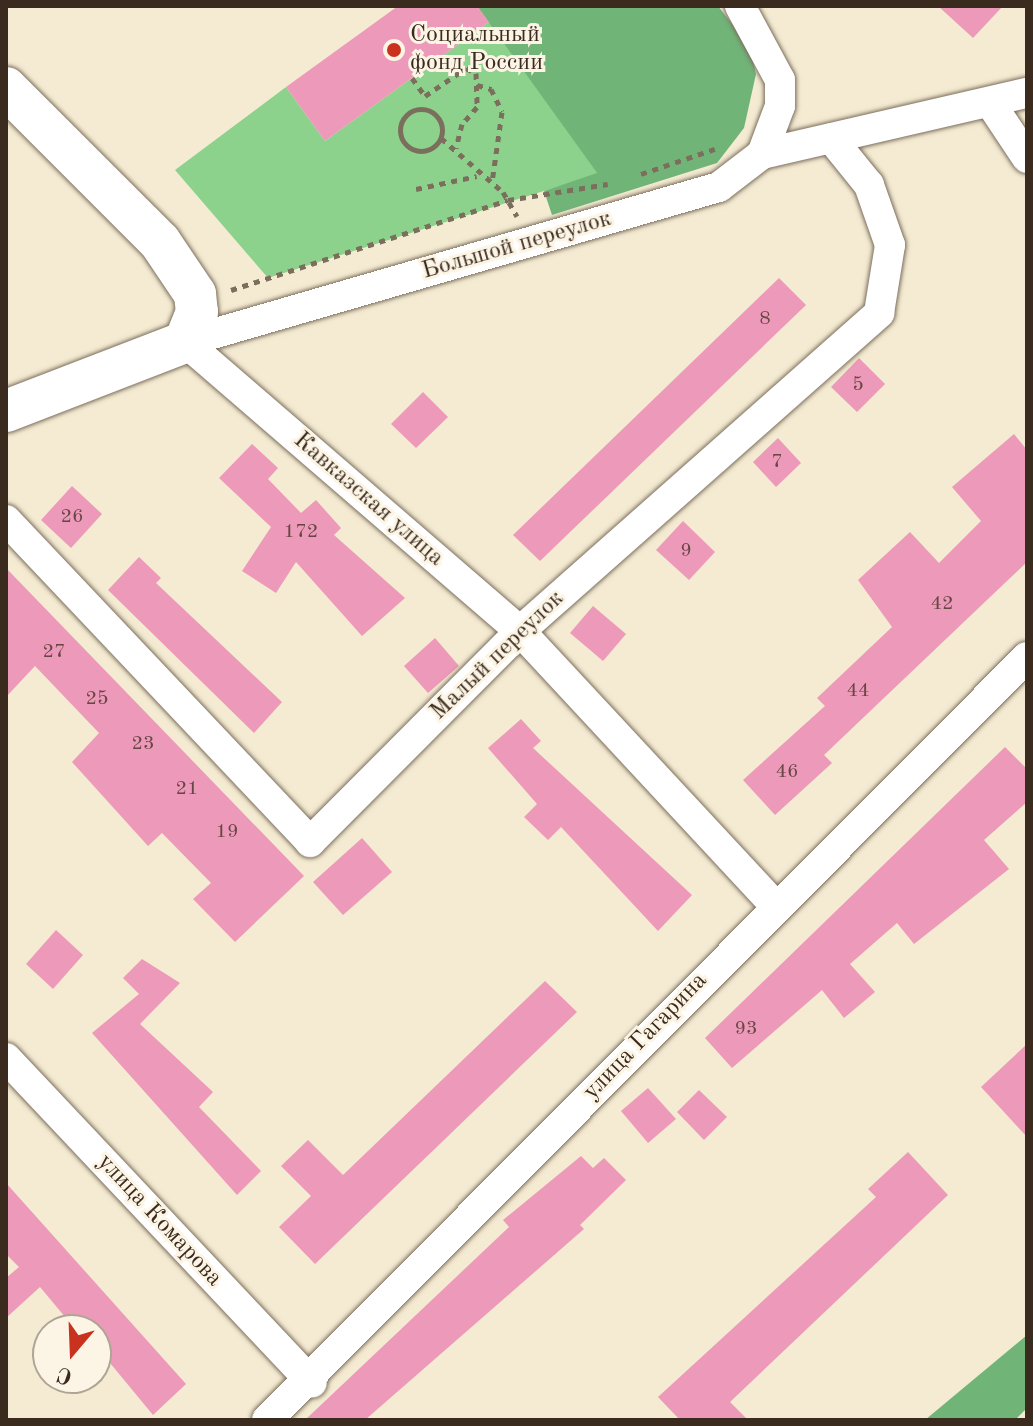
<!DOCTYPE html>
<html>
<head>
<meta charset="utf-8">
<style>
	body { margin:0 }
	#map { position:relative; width:1033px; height:1426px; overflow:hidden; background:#f4ebd2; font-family:"Old Standard TT",serif }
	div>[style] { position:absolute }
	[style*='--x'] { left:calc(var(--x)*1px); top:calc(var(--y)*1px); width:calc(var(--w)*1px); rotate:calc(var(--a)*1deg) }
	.green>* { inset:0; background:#8cd28c }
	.forest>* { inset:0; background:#71b478 }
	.building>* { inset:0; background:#ed99b9 }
	.path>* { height:5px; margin-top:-2.5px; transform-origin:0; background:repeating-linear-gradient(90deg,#7c6e5d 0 6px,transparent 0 12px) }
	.path>.ring { margin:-2.5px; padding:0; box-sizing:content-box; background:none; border:5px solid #7c6e5d; border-radius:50% }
	.roads { filter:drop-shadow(0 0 2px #7c6e5d) drop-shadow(0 0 2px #7c6e5d) }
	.street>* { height:30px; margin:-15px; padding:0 15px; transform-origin:15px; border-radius:15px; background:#fff }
	.secondary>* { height:42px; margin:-21px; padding:0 21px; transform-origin:21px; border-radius:21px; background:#fff }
	.dots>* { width:22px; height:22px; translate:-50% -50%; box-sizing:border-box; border:4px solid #fcf5e5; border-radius:50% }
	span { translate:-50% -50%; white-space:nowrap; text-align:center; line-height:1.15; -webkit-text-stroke:6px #fcf5e5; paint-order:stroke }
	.number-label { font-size:20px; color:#684645 }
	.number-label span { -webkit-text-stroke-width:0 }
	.poi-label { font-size:24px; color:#3b2a1e }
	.left { translate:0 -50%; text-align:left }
	.street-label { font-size:24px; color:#3b2a1e }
	.frame { position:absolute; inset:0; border:8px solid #3b2a1e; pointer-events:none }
	.north { position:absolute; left:32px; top:1314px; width:80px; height:80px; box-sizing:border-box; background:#fcf5e5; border:2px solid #afa495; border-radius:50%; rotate:199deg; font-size:22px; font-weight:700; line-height:32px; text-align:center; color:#3b2a1e }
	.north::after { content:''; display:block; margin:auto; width:28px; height:36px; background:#c8321e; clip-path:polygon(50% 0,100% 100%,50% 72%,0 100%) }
</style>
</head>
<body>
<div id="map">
	<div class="green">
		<div style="clip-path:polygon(489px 22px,598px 174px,268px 278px,175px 170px,286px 87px,325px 141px)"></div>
	</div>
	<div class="forest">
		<div style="clip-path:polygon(477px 6px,718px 6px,750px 47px,756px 74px,744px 128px,717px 163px,552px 215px,544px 191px,597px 173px)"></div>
		<div style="clip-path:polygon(1027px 1335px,1027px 1408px,1015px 1420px,925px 1420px)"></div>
	</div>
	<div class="building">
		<div style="clip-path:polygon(398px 6px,477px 6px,489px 22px,325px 141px,286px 87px)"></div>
		<div style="clip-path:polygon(938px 6px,1003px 6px,973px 38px)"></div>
		<div style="clip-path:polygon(779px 278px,806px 305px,540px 561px,513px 535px)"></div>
		<div style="clip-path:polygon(859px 358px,885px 384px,857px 412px,831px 387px)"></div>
		<div style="clip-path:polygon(423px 392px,448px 417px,416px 448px,391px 424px)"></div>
		<div style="clip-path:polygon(1014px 434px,1027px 450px,1027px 562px,824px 755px,832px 763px,775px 815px,743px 780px,825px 706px,817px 698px,892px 627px,858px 580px,910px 532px,939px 563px,981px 521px,952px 487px)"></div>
		<div style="clip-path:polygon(778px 438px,801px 463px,776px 487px,753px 462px)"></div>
		<div style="clip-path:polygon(252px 444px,278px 468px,268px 479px,301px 513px,316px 500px,341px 528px,334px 535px,405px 598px,362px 636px,296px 562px,276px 593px,242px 571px,271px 527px,219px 478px)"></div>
		<div style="clip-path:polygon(72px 486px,102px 514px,71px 548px,41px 520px)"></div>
		<div style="clip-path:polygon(683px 521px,715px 552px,689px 580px,656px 550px)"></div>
		<div style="clip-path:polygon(139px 557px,161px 578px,156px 583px,282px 702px,254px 733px,108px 590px)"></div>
		<div style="clip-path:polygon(6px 568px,304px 876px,235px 942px,193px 899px,211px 883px,162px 833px,148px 846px,72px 762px,99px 733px,35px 666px,6px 697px)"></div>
		<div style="clip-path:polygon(593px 606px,626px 634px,603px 661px,570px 633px)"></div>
		<div style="clip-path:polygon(435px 638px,459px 666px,428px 693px,404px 666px)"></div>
		<div style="clip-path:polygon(521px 719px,541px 741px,533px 748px,692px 895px,658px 931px,561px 827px,548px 840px,524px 817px,537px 804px,488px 748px)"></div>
		<div style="clip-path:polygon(1005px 747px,1027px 769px,1027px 802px,984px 840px,1009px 869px,914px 944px,897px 923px,850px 964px,875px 992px,844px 1018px,822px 990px,732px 1068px,705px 1038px)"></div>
		<div style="clip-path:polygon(362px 838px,392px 872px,343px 915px,313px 882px)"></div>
		<div style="clip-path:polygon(56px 930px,83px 955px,53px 989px,26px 964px)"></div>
		<div style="clip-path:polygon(142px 959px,180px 983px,140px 1024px,213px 1092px,199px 1107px,261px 1171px,237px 1195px,92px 1033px,139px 994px,123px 978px)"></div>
		<div style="clip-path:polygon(545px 981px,577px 1012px,315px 1264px,279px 1227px,311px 1196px,281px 1166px,308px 1140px,343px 1175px)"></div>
		<div style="clip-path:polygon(1027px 1044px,1027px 1137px,981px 1087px)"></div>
		<div style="clip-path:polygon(648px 1088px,676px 1119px,648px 1143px,621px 1111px)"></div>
		<div style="clip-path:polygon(699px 1090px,727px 1117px,704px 1140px,677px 1112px)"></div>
		<div style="clip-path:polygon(908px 1152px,948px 1195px,730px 1402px,748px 1420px,680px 1420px,658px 1397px,876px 1197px,868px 1189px)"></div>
		<div style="clip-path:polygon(581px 1156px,593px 1168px,604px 1158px,626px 1180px,580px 1225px,584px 1229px,365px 1420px,305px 1420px,509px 1227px,503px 1220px)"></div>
		<div style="clip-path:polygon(6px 1183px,186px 1384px,153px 1415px,96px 1346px,96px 1330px,76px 1330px,40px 1287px,6px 1318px,6px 1278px,19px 1267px,6px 1254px)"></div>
	</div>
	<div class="path">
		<div style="--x:412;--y:78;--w:22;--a:54"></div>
		<div style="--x:425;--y:96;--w:50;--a:-34.3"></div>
		<div style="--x:466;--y:68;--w:11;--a:27"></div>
		<div style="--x:476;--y:73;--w:34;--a:88"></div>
		<div style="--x:477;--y:107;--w:23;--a:131"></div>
		<div style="--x:462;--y:124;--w:25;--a:104"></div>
		<div style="--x:477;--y:85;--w:15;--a:16"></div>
		<div style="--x:491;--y:89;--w:25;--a:64"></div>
		<div style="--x:502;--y:112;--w:71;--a:98.1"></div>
		<div class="ring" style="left:400px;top:109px;width:37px;height:37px"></div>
		<div style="--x:441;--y:138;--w:82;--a:41.1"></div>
		<div style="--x:503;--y:192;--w:28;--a:60"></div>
		<div style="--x:641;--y:174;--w:78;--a:-18.7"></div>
		<div style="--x:416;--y:189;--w:62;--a:-12"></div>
		<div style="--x:231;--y:290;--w:291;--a:-18"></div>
		<div style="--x:508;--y:200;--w:101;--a:-9.1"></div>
	</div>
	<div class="roads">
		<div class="street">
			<div style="--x:740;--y:6;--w:84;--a:61.6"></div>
			<div style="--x:780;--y:80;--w:26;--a:90"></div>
			<div style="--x:780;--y:106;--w:51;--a:110.6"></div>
			<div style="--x:991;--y:104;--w:65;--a:56.3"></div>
			<div style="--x:185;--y:342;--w:556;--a:-16.19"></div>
			<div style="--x:719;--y:187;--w:54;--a:-37.5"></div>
			<div style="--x:762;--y:154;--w:272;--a:-13"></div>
			<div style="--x:185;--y:342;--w:442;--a:40.8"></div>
			<div style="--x:520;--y:631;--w:373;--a:47.1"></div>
			<div style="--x:6;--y:520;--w:443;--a:46.6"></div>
			<div style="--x:310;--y:842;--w:298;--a:-45.1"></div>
			<div style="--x:520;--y:631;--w:480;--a:-41.5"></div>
			<div style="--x:879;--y:313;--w:69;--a:-80.8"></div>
			<div style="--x:890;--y:245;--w:64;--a:-109.3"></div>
			<div style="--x:869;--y:185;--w:60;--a:-129"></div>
			<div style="--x:6;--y:1058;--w:446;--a:46.7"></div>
			<div style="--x:267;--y:1420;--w:1077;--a:-45.11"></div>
		</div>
		<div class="secondary">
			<div style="--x:6;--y:88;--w:218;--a:45"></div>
			<div style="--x:160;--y:242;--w:63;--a:56.1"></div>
			<div style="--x:195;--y:294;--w:18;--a:84"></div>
			<div style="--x:197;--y:312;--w:32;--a:112"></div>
			<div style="--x:185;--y:342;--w:192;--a:158.9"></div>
		</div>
	</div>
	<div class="dots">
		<div style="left:394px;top:50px;background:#c8321e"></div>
	</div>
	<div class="number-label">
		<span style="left:765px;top:319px">8</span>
		<span style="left:858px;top:385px">5</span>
		<span style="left:777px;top:462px">7</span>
		<span style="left:72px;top:517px">26</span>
		<span style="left:301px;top:532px">172</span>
		<span style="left:686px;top:551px">9</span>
		<span style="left:942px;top:604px">42</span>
		<span style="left:54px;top:652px">27</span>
		<span style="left:858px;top:691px">44</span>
		<span style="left:97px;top:699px">25</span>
		<span style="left:143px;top:744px">23</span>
		<span style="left:787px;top:772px">46</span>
		<span style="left:187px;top:789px">21</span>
		<span style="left:227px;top:832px">19</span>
		<span style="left:746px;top:1029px">93</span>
	</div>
	<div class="poi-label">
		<span class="left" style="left:410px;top:50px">Социальный<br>фонд России</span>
	</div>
	<div class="street-label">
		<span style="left:517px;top:246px;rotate:-16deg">Большой переулок</span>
		<span style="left:368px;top:500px;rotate:41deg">Кавказская улица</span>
		<span style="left:498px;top:656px;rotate:-44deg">Малый переулок</span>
		<span style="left:646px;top:1037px;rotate:-46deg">улица Гагарина</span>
		<span style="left:159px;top:1221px;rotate:47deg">улица Комарова</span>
	</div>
	<div class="frame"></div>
	<div class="north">С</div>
</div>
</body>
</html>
